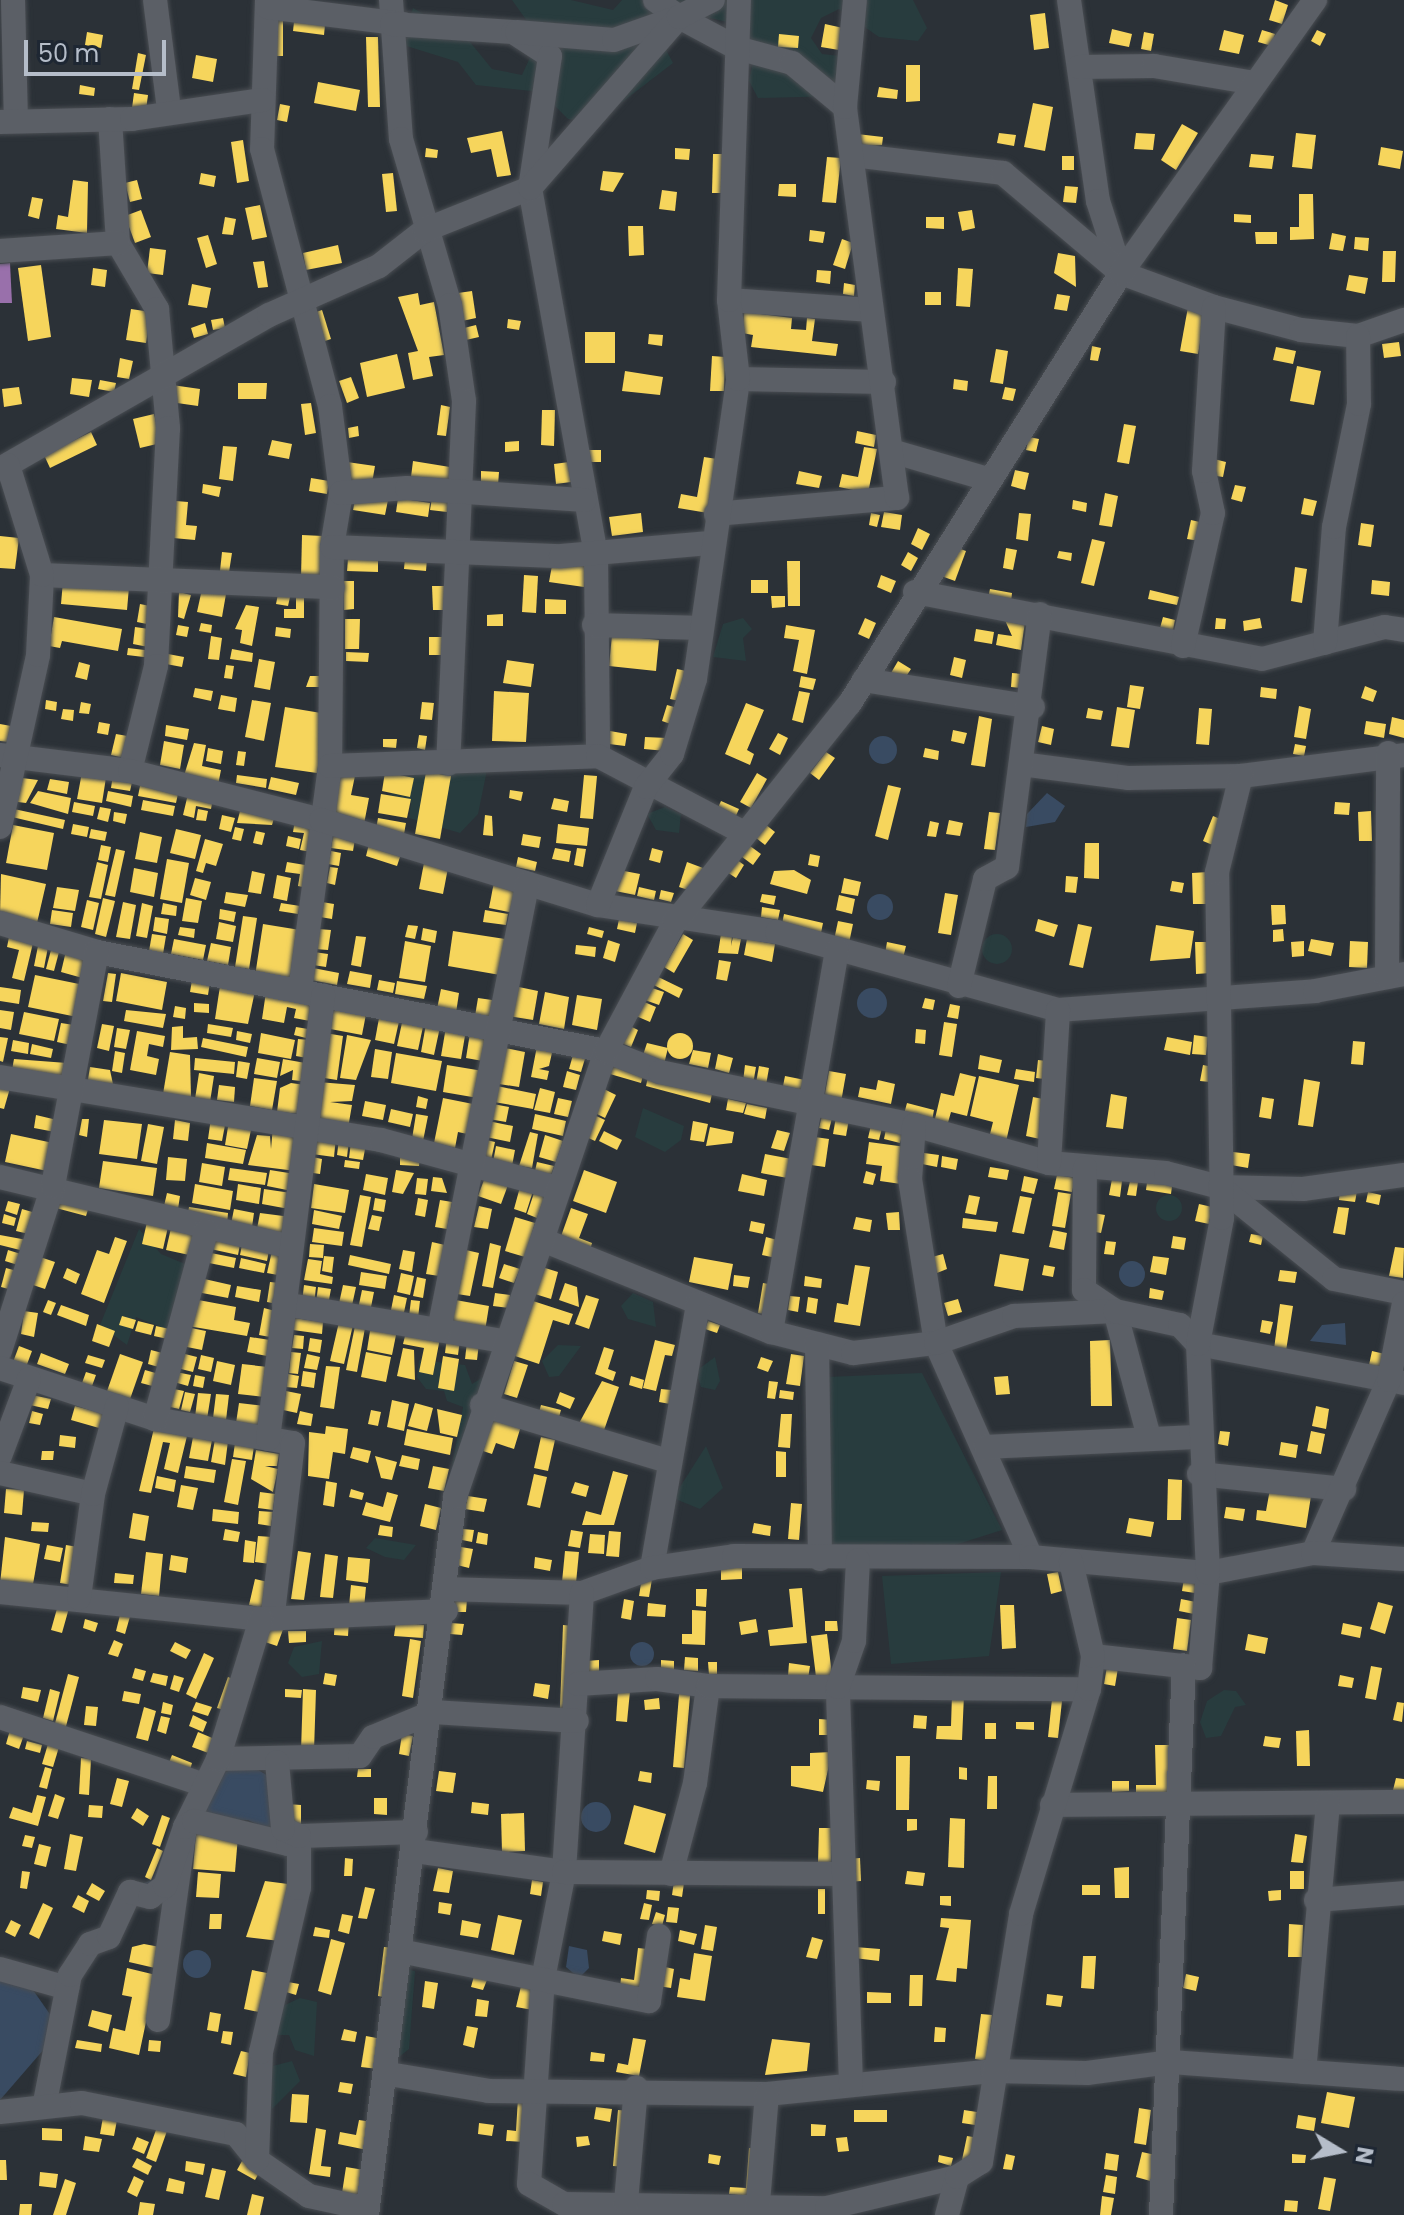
<!DOCTYPE html>
<html>
<head>
<meta charset="utf-8">
<style>
	body { margin:0 }
	#map { position:relative; width:1404px; height:2215px; overflow:hidden; background:#2b3137; font-family:Poppins,sans-serif }
	div>[style] { position:absolute }
	[style*='--x'] { left:calc(var(--x)*1px); top:calc(var(--y)*1px); width:calc(var(--w)*1px); rotate:calc(var(--a)*1deg) }
	.green>* { inset:0; background:#283c3e }
	.round { border-radius:50% }
	.water>* { inset:0; background:#394b62 }
	.homes>* { inset:0; background:#f6d55c }
	.offices>* { inset:0; background:#9970ab }
	.roads { filter:drop-shadow(0 0 2px #494d52) drop-shadow(0 0 2px #494d52) }
	.minor>* { height:24px; margin:-12px; padding:0 12px; transform-origin:12px; border-radius:12px; background:#5b5f66 }
	span { translate:-50% -50%; white-space:nowrap; text-align:center; line-height:1.15; -webkit-text-stroke:8px #1e2733; paint-order:stroke }
	.north { position:absolute; left:1300px; top:2111px; width:80px; height:80px; -webkit-text-stroke:6px #1e2733; paint-order:stroke; rotate:100deg; font-size:22px; font-weight:700; line-height:32px; text-align:center; color:#b5bdc9 }
	.north::after { content:''; display:block; margin:auto; width:28px; height:36px; background:#b5bdc9; clip-path:polygon(50% 0,100% 100%,50% 72%,0 100%) }
	.scale { position:absolute; left:24px; top:40px; width:142px; height:36px; box-sizing:border-box; border:4px solid #b5bdc9; border-top:0; padding-left:10px; font-size:24px; line-height:28px; white-space:nowrap; color:#b5bdc9; -webkit-text-stroke:6px #1e2733; paint-order:stroke }
</style>
</head>
<body>
<div id="map">
	<div class="green">
		<div style="clip-path:polygon(512px 0,571px 0,613px 10px,622px 0,913px 0,927px 28px,918px 41px,879px 37px,839px 9px,821px 18px,811px 38px,822px 54px,840px 56px,839px 96px,758px 98px,749px 81px,755px 54px,747px 27px,702px 16px,662px 42px,673px 63px,595px 123px,568px 119px,541px 92px,476px 85px,458px 62px,400px 44px,413px 8px,466px 37px,492px 69px,522px 75px,539px 38px)"></div>
		<div style="clip-path:polygon(743px 618px,752px 629px,743px 638px,746px 661px,713px 657px,723px 624px)"></div>
		<div style="clip-path:polygon(488px 765px,478px 814px,460px 833px,409px 818px,411px 803px,390px 797px,394px 778px)"></div>
		<div style="clip-path:polygon(665px 807px,681px 814px,679px 833px,656px 830px,647px 814px)"></div>
		<div class="round" style="left:982px;top:934px;width:30px;height:30px"></div>
		<div style="clip-path:polygon(643px 1108px,684px 1126px,681px 1140px,665px 1152px,635px 1137px)"></div>
		<div class="round" style="left:1156px;top:1195px;width:26px;height:26px"></div>
		<div style="clip-path:polygon(139px 1229px,161px 1254px,190px 1266px,171px 1331px,136px 1317px,127px 1345px,100px 1325px)"></div>
		<div style="clip-path:polygon(633px 1293px,653px 1302px,656px 1327px,628px 1319px,621px 1306px)"></div>
		<div style="clip-path:polygon(558px 1345px,581px 1346px,559px 1376px,549px 1377px,542px 1361px)"></div>
		<div style="clip-path:polygon(715px 1357px,720px 1381px,715px 1390px,701px 1387px,696px 1371px)"></div>
		<div style="clip-path:polygon(419px 1360px,465px 1365px,472px 1384px,485px 1376px,442px 1519px,463px 1407px,447px 1401px,444px 1391px,426px 1389px,417px 1377px)"></div>
		<div style="clip-path:polygon(922px 1373px,1002px 1530px,933px 1552px,831px 1553px,827px 1377px)"></div>
		<div style="clip-path:polygon(706px 1446px,723px 1488px,700px 1509px,673px 1498px)"></div>
		<div style="clip-path:polygon(375px 1538px,416px 1545px,404px 1560px,385px 1557px,366px 1548px)"></div>
		<div style="clip-path:polygon(1001px 1572px,989px 1656px,891px 1664px,882px 1576px)"></div>
		<div style="clip-path:polygon(322px 1641px,319px 1674px,302px 1677px,288px 1663px,294px 1647px)"></div>
		<div style="clip-path:polygon(1224px 1690px,1236px 1691px,1246px 1705px,1235px 1707px,1221px 1736px,1206px 1738px,1200px 1722px,1207px 1701px)"></div>
		<div style="clip-path:polygon(393px 1967px,415px 1971px,409px 2049px,399px 2057px,387px 2026px)"></div>
		<div style="clip-path:polygon(300px 1998px,317px 2002px,314px 2056px,295px 2050px,289px 2035px,272px 2035px,283px 2006px)"></div>
		<div style="clip-path:polygon(292px 2061px,300px 2081px,269px 2112px,269px 2067px)"></div>
	</div>
	<div class="water">
		<div class="round" style="left:869px;top:736px;width:28px;height:28px"></div>
		<div style="clip-path:polygon(1047px 793px,1065px 806px,1055px 822px,1026px 827px,1027px 814px)"></div>
		<div class="round" style="left:867px;top:894px;width:26px;height:26px"></div>
		<div class="round" style="left:857px;top:988px;width:30px;height:30px"></div>
		<div class="round" style="left:1119px;top:1261px;width:26px;height:26px"></div>
		<div style="clip-path:polygon(1345px 1323px,1346px 1345px,1310px 1341px,1322px 1325px)"></div>
		<div class="round" style="left:630px;top:1642px;width:24px;height:24px"></div>
		<div style="clip-path:polygon(248px 1764px,270px 1777px,290px 1840px,248px 1820px,198px 1819px,173px 1890px,141px 1884px,153px 1880px,173px 1826px,216px 1791px,225px 1772px)"></div>
		<div class="round" style="left:581px;top:1802px;width:30px;height:30px"></div>
		<div style="clip-path:polygon(569px 1946px,587px 1950px,589px 1968px,579px 1978px,566px 1967px)"></div>
		<div class="round" style="left:183px;top:1950px;width:28px;height:28px"></div>
		<div style="clip-path:polygon(0 1973px,33px 1990px,54px 2020px,45px 2048px,0 2100px)"></div>
	</div>
	<div class="homes">
		<div style="clip-path:polygon(1275px 0,1288px 5px,1282px 24px,1269px 20px)"></div>
		<div style="clip-path:polygon(1045px 13px,1049px 48px,1034px 50px,1030px 15px)"></div>
		<div style="clip-path:polygon(283px 20px,283px 56px,272px 56px,272px 21px)"></div>
		<div style="clip-path:polygon(294px 22px,325px 25px,324px 35px,293px 31px)"></div>
		<div style="clip-path:polygon(825px 24px,843px 28px,839px 50px,821px 47px)"></div>
		<div style="clip-path:polygon(1112px 29px,1132px 34px,1129px 47px,1109px 43px)"></div>
		<div style="clip-path:polygon(1224px 30px,1244px 35px,1239px 54px,1219px 50px)"></div>
		<div style="clip-path:polygon(1262px 30px,1275px 34px,1272px 46px,1258px 42px)"></div>
		<div style="clip-path:polygon(1317px 30px,1326px 34px,1320px 46px,1311px 41px)"></div>
		<div style="clip-path:polygon(87px 32px,103px 35px,101px 48px,85px 45px)"></div>
		<div style="clip-path:polygon(1144px 32px,1154px 34px,1151px 51px,1141px 49px)"></div>
		<div style="clip-path:polygon(779px 34px,799px 36px,798px 48px,778px 47px)"></div>
		<div style="clip-path:polygon(366px 37px,378px 37px,380px 107px,368px 107px)"></div>
		<div style="clip-path:polygon(138px 53px,146px 55px,139px 90px,132px 89px)"></div>
		<div style="clip-path:polygon(196px 55px,217px 59px,213px 82px,192px 78px)"></div>
		<div style="clip-path:polygon(906px 65px,920px 65px,920px 101px,906px 102px)"></div>
		<div style="clip-path:polygon(318px 82px,360px 90px,356px 111px,314px 103px)"></div>
		<div style="clip-path:polygon(80px 85px,95px 88px,94px 96px,79px 94px)"></div>
		<div style="clip-path:polygon(879px 87px,898px 90px,897px 99px,877px 97px)"></div>
		<div style="clip-path:polygon(134px 93px,148px 95px,146px 110px,132px 108px)"></div>
		<div style="clip-path:polygon(1033px 103px,1053px 107px,1045px 151px,1024px 147px)"></div>
		<div style="clip-path:polygon(280px 104px,290px 106px,287px 122px,277px 120px)"></div>
		<div style="clip-path:polygon(1182px 124px,1198px 133px,1176px 170px,1161px 160px)"></div>
		<div style="clip-path:polygon(502px 131px,511px 175px,497px 177px,491px 149px,471px 153px,467px 138px)"></div>
		<div style="clip-path:polygon(999px 133px,1016px 135px,1014px 146px,997px 143px)"></div>
		<div style="clip-path:polygon(1136px 133px,1155px 134px,1153px 150px,1134px 149px)"></div>
		<div style="clip-path:polygon(1296px 133px,1316px 135px,1312px 169px,1292px 167px)"></div>
		<div style="clip-path:polygon(857px 134px,883px 137px,882px 145px,855px 147px)"></div>
		<div style="clip-path:polygon(243px 140px,249px 181px,237px 183px,231px 142px)"></div>
		<div style="clip-path:polygon(1381px 147px,1403px 151px,1400px 169px,1378px 165px)"></div>
		<div style="clip-path:polygon(426px 148px,438px 150px,437px 158px,425px 157px)"></div>
		<div style="clip-path:polygon(675px 148px,690px 149px,689px 160px,675px 159px)"></div>
		<div style="clip-path:polygon(713px 154px,725px 154px,725px 193px,712px 193px)"></div>
		<div style="clip-path:polygon(1251px 154px,1274px 156px,1272px 169px,1249px 167px)"></div>
		<div style="clip-path:polygon(1062px 156px,1074px 156px,1074px 170px,1062px 170px)"></div>
		<div style="clip-path:polygon(827px 157px,841px 158px,836px 203px,822px 202px)"></div>
		<div style="clip-path:polygon(603px 171px,624px 173px,613px 192px,600px 190px)"></div>
		<div style="clip-path:polygon(201px 173px,216px 176px,214px 187px,199px 184px)"></div>
		<div style="clip-path:polygon(393px 173px,397px 211px,386px 212px,382px 174px)"></div>
		<div style="clip-path:polygon(73px 180px,88px 182px,87px 233px,56px 229px,58px 215px,68px 217px)"></div>
		<div style="clip-path:polygon(137px 180px,142px 199px,130px 202px,125px 183px)"></div>
		<div style="clip-path:polygon(779px 184px,796px 184px,796px 197px,778px 196px)"></div>
		<div style="clip-path:polygon(1065px 186px,1078px 187px,1076px 203px,1063px 202px)"></div>
		<div style="clip-path:polygon(662px 190px,677px 192px,675px 211px,659px 209px)"></div>
		<div style="clip-path:polygon(1299px 194px,1313px 194px,1314px 239px,1290px 240px,1290px 227px,1299px 227px)"></div>
		<div style="clip-path:polygon(32px 197px,43px 199px,39px 219px,28px 216px)"></div>
		<div style="clip-path:polygon(260px 205px,267px 237px,252px 240px,245px 208px)"></div>
		<div style="clip-path:polygon(141px 210px,151px 237px,135px 243px,125px 216px)"></div>
		<div style="clip-path:polygon(972px 210px,975px 228px,962px 231px,958px 212px)"></div>
		<div style="clip-path:polygon(1234px 214px,1251px 215px,1251px 223px,1234px 222px)"></div>
		<div style="clip-path:polygon(225px 217px,236px 219px,233px 235px,222px 234px)"></div>
		<div style="clip-path:polygon(926px 217px,944px 217px,944px 229px,926px 228px)"></div>
		<div style="clip-path:polygon(628px 226px,643px 226px,644px 255px,629px 256px)"></div>
		<div style="clip-path:polygon(810px 230px,825px 232px,823px 243px,809px 241px)"></div>
		<div style="clip-path:polygon(1255px 232px,1277px 232px,1277px 244px,1256px 244px)"></div>
		<div style="clip-path:polygon(1332px 233px,1346px 236px,1343px 251px,1329px 249px)"></div>
		<div style="clip-path:polygon(208px 235px,217px 264px,206px 268px,197px 238px)"></div>
		<div style="clip-path:polygon(1355px 237px,1369px 238px,1368px 251px,1354px 249px)"></div>
		<div style="clip-path:polygon(842px 239px,853px 243px,845px 269px,833px 265px)"></div>
		<div style="clip-path:polygon(338px 245px,342px 263px,306px 270px,303px 253px)"></div>
		<div style="clip-path:polygon(150px 248px,166px 250px,163px 275px,147px 273px)"></div>
		<div style="clip-path:polygon(1383px 251px,1396px 251px,1395px 282px,1382px 282px)"></div>
		<div style="clip-path:polygon(1058px 253px,1075px 256px,1076px 287px,1054px 273px)"></div>
		<div style="clip-path:polygon(264px 261px,268px 287px,258px 288px,253px 262px)"></div>
		<div style="clip-path:polygon(41px 265px,51px 337px,28px 341px,18px 268px)"></div>
		<div style="clip-path:polygon(93px 268px,107px 270px,105px 287px,91px 285px)"></div>
		<div style="clip-path:polygon(958px 268px,973px 269px,970px 307px,956px 306px)"></div>
		<div style="clip-path:polygon(817px 270px,831px 271px,830px 284px,816px 282px)"></div>
		<div style="clip-path:polygon(1349px 275px,1368px 278px,1365px 294px,1346px 290px)"></div>
		<div style="clip-path:polygon(844px 283px,855px 285px,854px 296px,843px 294px)"></div>
		<div style="clip-path:polygon(192px 284px,211px 288px,207px 308px,188px 305px)"></div>
		<div style="clip-path:polygon(472px 291px,476px 318px,462px 321px,458px 293px)"></div>
		<div style="clip-path:polygon(925px 292px,941px 292px,941px 305px,925px 305px)"></div>
		<div style="clip-path:polygon(418px 293px,420px 305px,434px 302px,444px 355px,429px 357px,433px 376px,413px 380px,408px 353px,418px 351px,398px 297px)"></div>
		<div style="clip-path:polygon(1057px 294px,1070px 296px,1067px 311px,1054px 309px)"></div>
		<div style="clip-path:polygon(1188px 307px,1206px 310px,1198px 354px,1180px 351px)"></div>
		<div style="clip-path:polygon(131px 309px,151px 312px,146px 343px,126px 340px)"></div>
		<div style="clip-path:polygon(322px 310px,331px 339px,322px 342px,313px 313px)"></div>
		<div style="clip-path:polygon(744px 312px,792px 318px,791px 329px,806px 330px,807px 318px,815px 319px,812px 341px,838px 344px,836px 356px,751px 347px,753px 335px,742px 333px)"></div>
		<div style="clip-path:polygon(223px 318px,225px 328px,213px 330px,211px 320px)"></div>
		<div style="clip-path:polygon(508px 319px,521px 321px,519px 330px,507px 328px)"></div>
		<div style="clip-path:polygon(205px 323px,208px 334px,194px 338px,191px 328px)"></div>
		<div style="clip-path:polygon(476px 325px,479px 337px,466px 340px,464px 328px)"></div>
		<div style="clip-path:polygon(585px 332px,615px 332px,615px 363px,585px 363px)"></div>
		<div style="clip-path:polygon(649px 334px,663px 335px,662px 346px,648px 344px)"></div>
		<div style="clip-path:polygon(1399px 342px,1401px 356px,1384px 358px,1382px 344px)"></div>
		<div style="clip-path:polygon(1092px 346px,1101px 348px,1098px 361px,1090px 360px)"></div>
		<div style="clip-path:polygon(1276px 347px,1296px 351px,1293px 364px,1273px 360px)"></div>
		<div style="clip-path:polygon(996px 349px,1008px 351px,1003px 384px,990px 382px)"></div>
		<div style="clip-path:polygon(397px 354px,405px 388px,367px 397px,360px 363px)"></div>
		<div style="clip-path:polygon(712px 356px,725px 357px,724px 391px,710px 391px)"></div>
		<div style="clip-path:polygon(120px 358px,133px 361px,129px 379px,117px 377px)"></div>
		<div style="clip-path:polygon(1297px 366px,1321px 371px,1314px 405px,1290px 401px)"></div>
		<div style="clip-path:polygon(625px 371px,663px 377px,660px 395px,622px 391px)"></div>
		<div style="clip-path:polygon(351px 377px,359px 398px,347px 403px,339px 381px)"></div>
		<div style="clip-path:polygon(72px 378px,92px 380px,89px 397px,70px 394px)"></div>
		<div style="clip-path:polygon(954px 379px,968px 381px,967px 391px,953px 389px)"></div>
		<div style="clip-path:polygon(100px 380px,116px 383px,114px 392px,98px 389px)"></div>
		<div style="clip-path:polygon(238px 383px,267px 383px,266px 399px,238px 399px)"></div>
		<div style="clip-path:polygon(172px 385px,200px 389px,198px 406px,170px 402px)"></div>
		<div style="clip-path:polygon(19px 387px,22px 404px,4px 407px,2px 389px)"></div>
		<div style="clip-path:polygon(1005px 387px,1016px 389px,1013px 401px,1002px 399px)"></div>
		<div style="clip-path:polygon(311px 403px,316px 433px,305px 435px,301px 404px)"></div>
		<div style="clip-path:polygon(441px 405px,450px 407px,446px 436px,437px 435px)"></div>
		<div style="clip-path:polygon(542px 410px,555px 410px,554px 446px,541px 445px)"></div>
		<div style="clip-path:polygon(154px 414px,161px 443px,140px 448px,133px 419px)"></div>
		<div style="clip-path:polygon(1124px 424px,1136px 426px,1129px 464px,1117px 462px)"></div>
		<div style="clip-path:polygon(358px 426px,359px 436px,349px 438px,348px 428px)"></div>
		<div style="clip-path:polygon(857px 431px,876px 435px,874px 447px,855px 443px)"></div>
		<div style="clip-path:polygon(91px 432px,97px 445px,50px 468px,44px 455px)"></div>
		<div style="clip-path:polygon(1029px 437px,1039px 439px,1036px 452px,1026px 450px)"></div>
		<div style="clip-path:polygon(272px 440px,292px 444px,289px 459px,268px 455px)"></div>
		<div style="clip-path:polygon(519px 441px,519px 451px,505px 452px,505px 442px)"></div>
		<div style="clip-path:polygon(223px 446px,237px 447px,233px 481px,219px 479px)"></div>
		<div style="clip-path:polygon(864px 447px,877px 449px,868px 493px,839px 487px,842px 474px,858px 477px)"></div>
		<div style="clip-path:polygon(589px 450px,601px 450px,601px 462px,589px 462px)"></div>
		<div style="clip-path:polygon(704px 457px,717px 459px,708px 513px,678px 508px,681px 494px,697px 497px)"></div>
		<div style="clip-path:polygon(1214px 459px,1226px 462px,1223px 477px,1210px 475px)"></div>
		<div style="clip-path:polygon(413px 461px,456px 468px,454px 483px,411px 477px)"></div>
		<div style="clip-path:polygon(347px 462px,375px 466px,372px 483px,344px 479px)"></div>
		<div style="clip-path:polygon(569px 462px,571px 482px,556px 484px,554px 464px)"></div>
		<div style="clip-path:polygon(1015px 470px,1029px 473px,1025px 490px,1011px 486px)"></div>
		<div style="clip-path:polygon(481px 471px,499px 472px,498px 485px,481px 484px)"></div>
		<div style="clip-path:polygon(799px 471px,822px 476px,819px 488px,796px 484px)"></div>
		<div style="clip-path:polygon(311px 478px,329px 481px,327px 494px,309px 491px)"></div>
		<div style="clip-path:polygon(203px 484px,221px 487px,219px 497px,202px 493px)"></div>
		<div style="clip-path:polygon(1235px 485px,1246px 487px,1242px 502px,1231px 499px)"></div>
		<div style="clip-path:polygon(1105px 493px,1118px 496px,1112px 527px,1099px 525px)"></div>
		<div style="clip-path:polygon(356px 494px,388px 500px,385px 515px,353px 510px)"></div>
		<div style="clip-path:polygon(398px 498px,430px 503px,428px 517px,396px 512px)"></div>
		<div style="clip-path:polygon(432px 498px,449px 501px,447px 512px,430px 510px)"></div>
		<div style="clip-path:polygon(1304px 498px,1317px 501px,1313px 516px,1301px 514px)"></div>
		<div style="clip-path:polygon(1073px 500px,1087px 503px,1086px 512px,1072px 509px)"></div>
		<div style="clip-path:polygon(176px 501px,188px 502px,186px 525px,197px 526px,195px 540px,173px 538px)"></div>
		<div style="clip-path:polygon(884px 512px,902px 515px,900px 530px,881px 527px)"></div>
		<div style="clip-path:polygon(641px 513px,643px 532px,612px 536px,609px 517px)"></div>
		<div style="clip-path:polygon(871px 513px,880px 515px,877px 527px,869px 525px)"></div>
		<div style="clip-path:polygon(1019px 513px,1031px 514px,1028px 541px,1016px 539px)"></div>
		<div style="clip-path:polygon(1191px 520px,1204px 523px,1200px 541px,1187px 539px)"></div>
		<div style="clip-path:polygon(1361px 523px,1374px 525px,1371px 547px,1358px 545px)"></div>
		<div style="clip-path:polygon(918px 528px,930px 534px,922px 550px,911px 544px)"></div>
		<div style="clip-path:polygon(302px 535px,323px 536px,322px 579px,301px 578px)"></div>
		<div style="clip-path:polygon(0 536px,19px 538px,15px 569px,0 568px)"></div>
		<div style="clip-path:polygon(1092px 539px,1105px 542px,1094px 586px,1081px 583px)"></div>
		<div style="clip-path:polygon(955px 547px,966px 551px,955px 581px,944px 577px)"></div>
		<div style="clip-path:polygon(1006px 548px,1017px 550px,1013px 570px,1003px 568px)"></div>
		<div style="clip-path:polygon(1059px 551px,1072px 553px,1071px 561px,1057px 558px)"></div>
		<div style="clip-path:polygon(222px 552px,232px 553px,229px 572px,220px 571px)"></div>
		<div style="clip-path:polygon(908px 552px,918px 558px,911px 571px,901px 565px)"></div>
		<div style="clip-path:polygon(348px 558px,378px 559px,378px 572px,347px 571px)"></div>
		<div style="clip-path:polygon(405px 558px,427px 559px,426px 571px,404px 569px)"></div>
		<div style="clip-path:polygon(553px 560px,587px 565px,584px 587px,549px 582px)"></div>
		<div style="clip-path:polygon(787px 561px,800px 561px,800px 606px,788px 606px)"></div>
		<div style="clip-path:polygon(1295px 567px,1307px 569px,1302px 603px,1291px 601px)"></div>
		<div style="clip-path:polygon(524px 575px,538px 576px,536px 613px,522px 612px)"></div>
		<div style="clip-path:polygon(881px 575px,896px 581px,891px 593px,877px 587px)"></div>
		<div style="clip-path:polygon(751px 580px,768px 580px,768px 593px,751px 593px)"></div>
		<div style="clip-path:polygon(1372px 580px,1390px 582px,1389px 596px,1371px 594px)"></div>
		<div style="clip-path:polygon(63px 581px,129px 587px,127px 610px,61px 604px)"></div>
		<div style="clip-path:polygon(343px 581px,354px 581px,354px 609px,344px 610px)"></div>
		<div style="clip-path:polygon(432px 586px,445px 586px,445px 610px,433px 610px)"></div>
		<div style="clip-path:polygon(202px 589px,226px 594px,222px 617px,197px 612px)"></div>
		<div style="clip-path:polygon(990px 589px,1012px 593px,1011px 602px,988px 598px)"></div>
		<div style="clip-path:polygon(1150px 590px,1179px 597px,1177px 605px,1148px 599px)"></div>
		<div style="clip-path:polygon(179px 592px,191px 595px,184px 619px,178px 617px)"></div>
		<div style="clip-path:polygon(304px 593px,304px 618px,284px 618px,284px 609px,296px 609px,296px 594px)"></div>
		<div style="clip-path:polygon(278px 594px,290px 597px,288px 606px,276px 604px)"></div>
		<div style="clip-path:polygon(771px 596px,785px 596px,785px 607px,772px 608px)"></div>
		<div style="clip-path:polygon(545px 599px,566px 600px,566px 614px,545px 614px)"></div>
		<div style="clip-path:polygon(140px 604px,160px 608px,157px 626px,137px 622px)"></div>
		<div style="clip-path:polygon(246px 605px,259px 607px,252px 646px,240px 643px,242px 630px,235px 629px)"></div>
		<div style="clip-path:polygon(503px 614px,503px 626px,487px 626px,487px 615px)"></div>
		<div style="clip-path:polygon(54px 617px,122px 629px,118px 651px,62px 641px,60px 648px,49px 646px)"></div>
		<div style="clip-path:polygon(1163px 617px,1175px 620px,1172px 635px,1159px 632px)"></div>
		<div style="clip-path:polygon(865px 618px,876px 623px,869px 639px,858px 634px)"></div>
		<div style="clip-path:polygon(1004px 618px,1025px 622px,1021px 650px,996px 645px,998px 634px,1012px 636px)"></div>
		<div style="clip-path:polygon(1216px 618px,1226px 619px,1225px 629px,1215px 629px)"></div>
		<div style="clip-path:polygon(1260px 618px,1262px 628px,1244px 631px,1243px 621px)"></div>
		<div style="clip-path:polygon(345px 619px,360px 619px,359px 649px,345px 649px)"></div>
		<div style="clip-path:polygon(201px 623px,212px 625px,211px 633px,199px 631px)"></div>
		<div style="clip-path:polygon(178px 625px,189px 627px,187px 637px,176px 635px)"></div>
		<div style="clip-path:polygon(786px 625px,815px 630px,807px 674px,793px 671px,799px 640px,784px 638px)"></div>
		<div style="clip-path:polygon(135px 627px,156px 630px,153px 648px,133px 644px)"></div>
		<div style="clip-path:polygon(276px 627px,291px 629px,290px 638px,275px 636px)"></div>
		<div style="clip-path:polygon(976px 629px,994px 632px,992px 644px,974px 641px)"></div>
		<div style="clip-path:polygon(612px 635px,659px 640px,656px 671px,609px 666px)"></div>
		<div style="clip-path:polygon(211px 636px,222px 638px,219px 660px,208px 659px)"></div>
		<div style="clip-path:polygon(429px 637px,442px 637px,442px 655px,429px 655px)"></div>
		<div style="clip-path:polygon(128px 648px,153px 651px,152px 658px,127px 655px)"></div>
		<div style="clip-path:polygon(232px 649px,253px 653px,252px 662px,230px 659px)"></div>
		<div style="clip-path:polygon(346px 652px,369px 653px,368px 662px,346px 661px)"></div>
		<div style="clip-path:polygon(168px 654px,184px 657px,182px 667px,166px 664px)"></div>
		<div style="clip-path:polygon(954px 657px,966px 660px,962px 678px,950px 675px)"></div>
		<div style="clip-path:polygon(259px 659px,275px 662px,270px 690px,254px 687px)"></div>
		<div style="clip-path:polygon(507px 660px,534px 664px,531px 687px,503px 683px)"></div>
		<div style="clip-path:polygon(898px 661px,911px 669px,903px 681px,891px 673px)"></div>
		<div style="clip-path:polygon(79px 662px,90px 665px,87px 680px,75px 677px)"></div>
		<div style="clip-path:polygon(226px 665px,234px 666px,232px 679px,224px 678px)"></div>
		<div style="clip-path:polygon(677px 669px,691px 672px,684px 702px,670px 699px)"></div>
		<div style="clip-path:polygon(1012px 673px,1022px 674px,1020px 688px,1011px 687px)"></div>
		<div style="clip-path:polygon(310px 676px,319px 676px,319px 687px,306px 687px)"></div>
		<div style="clip-path:polygon(801px 676px,816px 679px,813px 690px,799px 687px)"></div>
		<div style="clip-path:polygon(1130px 685px,1144px 687px,1140px 709px,1127px 707px)"></div>
		<div style="clip-path:polygon(1365px 686px,1377px 691px,1373px 702px,1361px 698px)"></div>
		<div style="clip-path:polygon(1261px 687px,1277px 689px,1276px 699px,1260px 697px)"></div>
		<div style="clip-path:polygon(195px 688px,213px 691px,211px 701px,193px 697px)"></div>
		<div style="clip-path:polygon(494px 691px,529px 693px,526px 742px,492px 741px)"></div>
		<div style="clip-path:polygon(799px 691px,810px 693px,803px 723px,792px 720px)"></div>
		<div style="clip-path:polygon(221px 695px,237px 698px,235px 712px,218px 709px)"></div>
		<div style="clip-path:polygon(46px 700px,57px 702px,56px 711px,45px 709px)"></div>
		<div style="clip-path:polygon(252px 700px,271px 703px,264px 741px,245px 737px)"></div>
		<div style="clip-path:polygon(81px 702px,91px 704px,89px 714px,79px 713px)"></div>
		<div style="clip-path:polygon(422px 702px,434px 703px,432px 720px,420px 719px)"></div>
		<div style="clip-path:polygon(746px 703px,764px 710px,747px 750px,754px 754px,750px 765px,725px 754px)"></div>
		<div style="clip-path:polygon(667px 705px,681px 709px,676px 726px,662px 721px)"></div>
		<div style="clip-path:polygon(1299px 706px,1311px 709px,1306px 739px,1294px 737px)"></div>
		<div style="clip-path:polygon(285px 707px,327px 714px,317px 773px,275px 767px)"></div>
		<div style="clip-path:polygon(1117px 707px,1135px 710px,1129px 748px,1111px 746px)"></div>
		<div style="clip-path:polygon(1088px 708px,1103px 711px,1101px 720px,1086px 718px)"></div>
		<div style="clip-path:polygon(1199px 708px,1212px 709px,1209px 745px,1196px 744px)"></div>
		<div style="clip-path:polygon(63px 709px,74px 710px,73px 721px,61px 719px)"></div>
		<div style="clip-path:polygon(979px 716px,992px 719px,985px 767px,971px 765px)"></div>
		<div style="clip-path:polygon(1392px 717px,1404px 720px,1404px 738px,1389px 734px)"></div>
		<div style="clip-path:polygon(1366px 721px,1386px 724px,1384px 738px,1364px 734px)"></div>
		<div style="clip-path:polygon(99px 722px,110px 724px,108px 735px,97px 733px)"></div>
		<div style="clip-path:polygon(0 724px,11px 726px,8px 742px,0 741px)"></div>
		<div style="clip-path:polygon(166px 725px,189px 729px,187px 740px,165px 736px)"></div>
		<div style="clip-path:polygon(1042px 726px,1054px 729px,1051px 745px,1038px 742px)"></div>
		<div style="clip-path:polygon(953px 730px,967px 733px,964px 744px,951px 741px)"></div>
		<div style="clip-path:polygon(610px 731px,627px 734px,625px 746px,609px 744px)"></div>
		<div style="clip-path:polygon(778px 733px,788px 738px,780px 755px,769px 749px)"></div>
		<div style="clip-path:polygon(116px 734px,133px 737px,129px 759px,111px 755px)"></div>
		<div style="clip-path:polygon(419px 735px,427px 736px,425px 750px,417px 748px)"></div>
		<div style="clip-path:polygon(645px 737px,667px 738px,666px 751px,644px 749px)"></div>
		<div style="clip-path:polygon(383px 739px,397px 739px,396px 748px,383px 747px)"></div>
		<div style="clip-path:polygon(164px 741px,184px 745px,180px 769px,160px 765px)"></div>
		<div style="clip-path:polygon(194px 743px,206px 745px,202px 766px,221px 770px,218px 785px,183px 779px)"></div>
		<div style="clip-path:polygon(1295px 744px,1306px 746px,1304px 756px,1293px 754px)"></div>
		<div style="clip-path:polygon(208px 748px,223px 751px,221px 764px,206px 761px)"></div>
		<div style="clip-path:polygon(925px 748px,939px 751px,938px 760px,923px 757px)"></div>
		<div style="clip-path:polygon(238px 751px,246px 752px,244px 766px,236px 765px)"></div>
		<div style="clip-path:polygon(826px 752px,835px 758px,819px 780px,810px 773px)"></div>
		<div style="clip-path:polygon(83px 767px,107px 771px,102px 803px,77px 799px)"></div>
		<div style="clip-path:polygon(341px 768px,356px 771px,351px 795px,369px 798px,364px 824px,331px 818px)"></div>
		<div style="clip-path:polygon(385px 772px,414px 778px,410px 797px,382px 791px)"></div>
		<div style="clip-path:polygon(426px 772px,451px 776px,440px 839px,415px 834px)"></div>
		<div style="clip-path:polygon(757px 773px,767px 779px,751px 808px,740px 802px)"></div>
		<div style="clip-path:polygon(113px 775px,133px 778px,130px 791px,111px 788px)"></div>
		<div style="clip-path:polygon(237px 775px,267px 779px,266px 788px,236px 783px)"></div>
		<div style="clip-path:polygon(584px 775px,597px 776px,593px 819px,580px 818px)"></div>
		<div style="clip-path:polygon(14px 777px,38px 780px,26px 803px,10px 801px)"></div>
		<div style="clip-path:polygon(271px 777px,299px 783px,296px 795px,268px 789px)"></div>
		<div style="clip-path:polygon(50px 779px,69px 782px,67px 794px,47px 790px)"></div>
		<div style="clip-path:polygon(141px 781px,179px 789px,176px 803px,138px 796px)"></div>
		<div style="clip-path:polygon(888px 785px,901px 788px,888px 840px,875px 836px)"></div>
		<div style="clip-path:polygon(510px 790px,523px 792px,521px 801px,509px 798px)"></div>
		<div style="clip-path:polygon(38px 791px,71px 798px,68px 814px,30px 803px)"></div>
		<div style="clip-path:polygon(108px 791px,133px 796px,131px 807px,106px 801px)"></div>
		<div style="clip-path:polygon(188px 794px,213px 799px,211px 809px,196px 806px,194px 818px,183px 815px)"></div>
		<div style="clip-path:polygon(381px 794px,411px 799px,407px 818px,378px 813px)"></div>
		<div style="clip-path:polygon(554px 798px,569px 801px,567px 812px,551px 809px)"></div>
		<div style="clip-path:polygon(143px 800px,175px 806px,173px 816px,141px 810px)"></div>
		<div style="clip-path:polygon(721px 801px,739px 809px,734px 820px,716px 812px)"></div>
		<div style="clip-path:polygon(74px 802px,95px 806px,93px 816px,72px 812px)"></div>
		<div style="clip-path:polygon(1335px 802px,1350px 803px,1349px 815px,1334px 814px)"></div>
		<div style="clip-path:polygon(100px 807px,111px 809px,108px 822px,97px 819px)"></div>
		<div style="clip-path:polygon(241px 807px,275px 815px,272px 825px,237px 823px)"></div>
		<div style="clip-path:polygon(14px 809px,65px 820px,63px 829px,12px 817px)"></div>
		<div style="clip-path:polygon(198px 809px,208px 811px,206px 821px,196px 820px)"></div>
		<div style="clip-path:polygon(1371px 811px,1372px 841px,1359px 841px,1358px 812px)"></div>
		<div style="clip-path:polygon(114px 812px,127px 814px,125px 824px,113px 821px)"></div>
		<div style="clip-path:polygon(989px 812px,1000px 813px,995px 850px,984px 849px)"></div>
		<div style="clip-path:polygon(222px 815px,235px 818px,231px 832px,219px 829px)"></div>
		<div style="clip-path:polygon(485px 815px,492px 816px,493px 836px,483px 835px)"></div>
		<div style="clip-path:polygon(1213px 816px,1225px 821px,1215px 846px,1203px 841px)"></div>
		<div style="clip-path:polygon(378px 818px,406px 823px,404px 834px,376px 829px)"></div>
		<div style="clip-path:polygon(295px 820px,316px 824px,311px 852px,300px 850px,304px 833px,293px 832px)"></div>
		<div style="clip-path:polygon(949px 820px,963px 823px,960px 836px,946px 834px)"></div>
		<div style="clip-path:polygon(930px 821px,939px 823px,936px 837px,927px 836px)"></div>
		<div style="clip-path:polygon(73px 824px,89px 827px,87px 837px,71px 834px)"></div>
		<div style="clip-path:polygon(558px 824px,589px 828px,587px 846px,556px 843px)"></div>
		<div style="clip-path:polygon(765px 824px,775px 832px,765px 845px,755px 837px)"></div>
		<div style="clip-path:polygon(13px 825px,54px 833px,47px 870px,6px 863px)"></div>
		<div style="clip-path:polygon(235px 827px,244px 829px,241px 841px,232px 839px)"></div>
		<div style="clip-path:polygon(91px 829px,107px 832px,105px 841px,89px 838px)"></div>
		<div style="clip-path:polygon(176px 829px,201px 835px,195px 859px,170px 853px)"></div>
		<div style="clip-path:polygon(256px 831px,265px 833px,262px 845px,253px 843px)"></div>
		<div style="clip-path:polygon(140px 832px,162px 837px,157px 863px,135px 859px)"></div>
		<div style="clip-path:polygon(523px 834px,541px 837px,539px 848px,521px 845px)"></div>
		<div style="clip-path:polygon(288px 836px,301px 839px,299px 849px,286px 846px)"></div>
		<div style="clip-path:polygon(333px 836px,355px 839px,353px 851px,331px 848px)"></div>
		<div style="clip-path:polygon(205px 839px,223px 844px,216px 866px,206px 863px,203px 873px,196px 871px)"></div>
		<div style="clip-path:polygon(746px 843px,761px 854px,753px 865px,738px 854px)"></div>
		<div style="clip-path:polygon(1085px 843px,1099px 843px,1099px 879px,1084px 878px)"></div>
		<div style="clip-path:polygon(369px 844px,401px 854px,397px 866px,366px 856px)"></div>
		<div style="clip-path:polygon(101px 845px,111px 847px,108px 862px,98px 860px)"></div>
		<div style="clip-path:polygon(555px 848px,571px 851px,569px 862px,552px 859px)"></div>
		<div style="clip-path:polygon(577px 848px,586px 849px,583px 867px,574px 865px)"></div>
		<div style="clip-path:polygon(652px 848px,663px 851px,660px 863px,649px 860px)"></div>
		<div style="clip-path:polygon(116px 849px,125px 851px,115px 897px,105px 895px)"></div>
		<div style="clip-path:polygon(331px 851px,341px 853px,339px 866px,328px 864px)"></div>
		<div style="clip-path:polygon(810px 854px,820px 856px,818px 867px,808px 865px)"></div>
		<div style="clip-path:polygon(518px 857px,537px 862px,535px 871px,516px 867px)"></div>
		<div style="clip-path:polygon(167px 859px,189px 863px,182px 903px,160px 899px)"></div>
		<div style="clip-path:polygon(736px 859px,744px 865px,736px 878px,727px 872px)"></div>
		<div style="clip-path:polygon(97px 862px,108px 865px,101px 899px,89px 897px)"></div>
		<div style="clip-path:polygon(287px 862px,311px 866px,307px 888px,298px 886px,300px 874px,285px 872px)"></div>
		<div style="clip-path:polygon(687px 862px,703px 868px,694px 892px,679px 887px)"></div>
		<div style="clip-path:polygon(424px 863px,448px 868px,443px 894px,419px 889px)"></div>
		<div style="clip-path:polygon(330px 867px,338px 868px,335px 885px,327px 883px)"></div>
		<div style="clip-path:polygon(134px 868px,158px 873px,154px 897px,130px 892px)"></div>
		<div style="clip-path:polygon(619px 870px,640px 874px,635px 895px,615px 891px)"></div>
		<div style="clip-path:polygon(794px 870px,811px 880px,807px 894px,770px 884px,774px 871px)"></div>
		<div style="clip-path:polygon(252px 871px,265px 874px,261px 894px,248px 892px)"></div>
		<div style="clip-path:polygon(1208px 872px,1208px 904px,1193px 904px,1192px 873px)"></div>
		<div style="clip-path:polygon(1px 874px,46px 884px,37px 923px,0 915px)"></div>
		<div style="clip-path:polygon(277px 875px,291px 878px,287px 901px,273px 898px)"></div>
		<div style="clip-path:polygon(1066px 876px,1078px 877px,1076px 893px,1065px 892px)"></div>
		<div style="clip-path:polygon(195px 878px,211px 882px,206px 900px,190px 895px)"></div>
		<div style="clip-path:polygon(844px 878px,861px 882px,858px 896px,841px 893px)"></div>
		<div style="clip-path:polygon(1172px 881px,1184px 883px,1182px 893px,1170px 891px)"></div>
		<div style="clip-path:polygon(494px 882px,519px 887px,514px 913px,489px 908px)"></div>
		<div style="clip-path:polygon(57px 887px,79px 890px,75px 911px,53px 908px)"></div>
		<div style="clip-path:polygon(639px 887px,656px 891px,654px 900px,637px 896px)"></div>
		<div style="clip-path:polygon(661px 890px,674px 893px,671px 902px,659px 899px)"></div>
		<div style="clip-path:polygon(226px 892px,248px 895px,245px 907px,224px 903px)"></div>
		<div style="clip-path:polygon(945px 893px,958px 895px,951px 935px,938px 933px)"></div>
		<div style="clip-path:polygon(762px 894px,776px 896px,774px 905px,760px 902px)"></div>
		<div style="clip-path:polygon(839px 895px,855px 899px,852px 914px,836px 910px)"></div>
		<div style="clip-path:polygon(103px 898px,115px 901px,106px 937px,95px 934px)"></div>
		<div style="clip-path:polygon(186px 898px,202px 901px,198px 923px,182px 921px)"></div>
		<div style="clip-path:polygon(87px 900px,99px 903px,93px 930px,81px 927px)"></div>
		<div style="clip-path:polygon(123px 902px,136px 905px,130px 939px,116px 937px)"></div>
		<div style="clip-path:polygon(322px 902px,334px 904px,332px 919px,320px 917px)"></div>
		<div style="clip-path:polygon(142px 903px,153px 906px,147px 938px,136px 936px)"></div>
		<div style="clip-path:polygon(163px 903px,177px 906px,176px 916px,161px 914px)"></div>
		<div style="clip-path:polygon(281px 903px,300px 906px,298px 914px,279px 911px)"></div>
		<div style="clip-path:polygon(1271px 905px,1285px 905px,1286px 924px,1272px 925px)"></div>
		<div style="clip-path:polygon(762px 907px,780px 910px,778px 920px,761px 917px)"></div>
		<div style="clip-path:polygon(220px 909px,236px 912px,234px 922px,219px 919px)"></div>
		<div style="clip-path:polygon(52px 910px,73px 913px,71px 927px,50px 924px)"></div>
		<div style="clip-path:polygon(485px 910px,508px 914px,506px 925px,483px 922px)"></div>
		<div style="clip-path:polygon(784px 914px,823px 923px,821px 933px,782px 924px)"></div>
		<div style="clip-path:polygon(243px 916px,257px 918px,249px 969px,235px 967px)"></div>
		<div style="clip-path:polygon(155px 917px,169px 919px,167px 934px,153px 931px)"></div>
		<div style="clip-path:polygon(619px 919px,637px 923px,635px 933px,617px 929px)"></div>
		<div style="clip-path:polygon(1038px 919px,1058px 925px,1054px 937px,1035px 931px)"></div>
		<div style="clip-path:polygon(838px 921px,853px 924px,849px 943px,834px 940px)"></div>
		<div style="clip-path:polygon(219px 922px,236px 926px,233px 942px,216px 939px)"></div>
		<div style="clip-path:polygon(263px 924px,300px 930px,292px 982px,255px 976px)"></div>
		<div style="clip-path:polygon(1078px 924px,1092px 927px,1083px 968px,1069px 965px)"></div>
		<div style="clip-path:polygon(408px 925px,418px 926px,415px 939px,405px 937px)"></div>
		<div style="clip-path:polygon(1156px 925px,1194px 931px,1190px 958px,1150px 961px)"></div>
		<div style="clip-path:polygon(180px 927px,195px 929px,194px 938px,178px 935px)"></div>
		<div style="clip-path:polygon(589px 927px,604px 931px,602px 938px,587px 934px)"></div>
		<div style="clip-path:polygon(423px 928px,437px 931px,435px 943px,421px 940px)"></div>
		<div style="clip-path:polygon(318px 929px,331px 930px,328px 950px,315px 949px)"></div>
		<div style="clip-path:polygon(1283px 929px,1284px 941px,1273px 942px,1273px 930px)"></div>
		<div style="clip-path:polygon(453px 931px,512px 940px,506px 976px,448px 966px)"></div>
		<div style="clip-path:polygon(152px 934px,166px 936px,163px 954px,149px 951px)"></div>
		<div style="clip-path:polygon(683px 934px,693px 940px,674px 973px,664px 967px)"></div>
		<div style="clip-path:polygon(721px 934px,732px 936px,731px 946px,733px 937px,741px 939px,738px 954px,718px 953px)"></div>
		<div style="clip-path:polygon(356px 936px,366px 937px,361px 967px,351px 965px)"></div>
		<div style="clip-path:polygon(9px 937px,33px 943px,24px 981px,12px 978px,19px 950px,7px 947px)"></div>
		<div style="clip-path:polygon(174px 939px,206px 945px,203px 960px,171px 954px)"></div>
		<div style="clip-path:polygon(747px 939px,775px 944px,772px 962px,744px 955px)"></div>
		<div style="clip-path:polygon(1311px 939px,1334px 943px,1331px 956px,1308px 951px)"></div>
		<div style="clip-path:polygon(608px 940px,620px 944px,615px 962px,603px 958px)"></div>
		<div style="clip-path:polygon(405px 941px,431px 946px,425px 982px,399px 978px)"></div>
		<div style="clip-path:polygon(1304px 941px,1304px 956px,1292px 957px,1291px 942px)"></div>
		<div style="clip-path:polygon(1350px 941px,1368px 942px,1367px 968px,1349px 967px)"></div>
		<div style="clip-path:polygon(887px 942px,906px 946px,903px 958px,885px 954px)"></div>
		<div style="clip-path:polygon(1195px 942px,1210px 942px,1211px 973px,1196px 974px)"></div>
		<div style="clip-path:polygon(211px 943px,231px 947px,228px 965px,207px 961px)"></div>
		<div style="clip-path:polygon(576px 945px,596px 947px,595px 957px,575px 954px)"></div>
		<div style="clip-path:polygon(38px 946px,48px 947px,44px 968px,34px 966px)"></div>
		<div style="clip-path:polygon(51px 950px,59px 952px,54px 971px,46px 969px)"></div>
		<div style="clip-path:polygon(66px 951px,92px 958px,86px 979px,61px 972px)"></div>
		<div style="clip-path:polygon(314px 952px,328px 954px,326px 967px,313px 965px)"></div>
		<div style="clip-path:polygon(719px 960px,731px 962px,727px 981px,716px 979px)"></div>
		<div style="clip-path:polygon(313px 968px,339px 973px,337px 985px,311px 980px)"></div>
		<div style="clip-path:polygon(350px 971px,372px 975px,370px 988px,347px 984px)"></div>
		<div style="clip-path:polygon(108px 973px,116px 974px,112px 1002px,103px 1001px)"></div>
		<div style="clip-path:polygon(121px 973px,167px 982px,162px 1010px,116px 1001px)"></div>
		<div style="clip-path:polygon(650px 973px,683px 989px,679px 998px,646px 981px)"></div>
		<div style="clip-path:polygon(35px 975px,84px 985px,77px 1017px,28px 1007px)"></div>
		<div style="clip-path:polygon(192px 980px,210px 982px,208px 995px,190px 992px)"></div>
		<div style="clip-path:polygon(379px 980px,395px 983px,393px 993px,377px 990px)"></div>
		<div style="clip-path:polygon(397px 981px,427px 986px,424px 999px,395px 994px)"></div>
		<div style="clip-path:polygon(220px 986px,255px 991px,248px 1024px,215px 1019px)"></div>
		<div style="clip-path:polygon(514px 986px,538px 991px,533px 1020px,508px 1016px)"></div>
		<div style="clip-path:polygon(646px 986px,664px 992px,659px 1005px,642px 999px)"></div>
		<div style="clip-path:polygon(0 987px,21px 990px,19px 1004px,0 1001px)"></div>
		<div style="clip-path:polygon(441px 989px,459px 993px,456px 1013px,437px 1009px)"></div>
		<div style="clip-path:polygon(266px 992px,314px 1000px,310px 1021px,294px 1018px,296px 1009px,287px 1007px,284px 1023px,262px 1019px)"></div>
		<div style="clip-path:polygon(545px 992px,569px 997px,564px 1029px,539px 1024px)"></div>
		<div style="clip-path:polygon(577px 995px,602px 999px,597px 1030px,572px 1025px)"></div>
		<div style="clip-path:polygon(478px 998px,499px 1001px,496px 1020px,475px 1016px)"></div>
		<div style="clip-path:polygon(925px 998px,935px 1000px,933px 1010px,922px 1008px)"></div>
		<div style="clip-path:polygon(642px 1001px,656px 1007px,650px 1022px,636px 1016px)"></div>
		<div style="clip-path:polygon(330px 1002px,367px 1009px,362px 1035px,325px 1028px)"></div>
		<div style="clip-path:polygon(194px 1003px,209px 1004px,209px 1013px,194px 1012px)"></div>
		<div style="clip-path:polygon(950px 1004px,960px 1006px,958px 1019px,947px 1017px)"></div>
		<div style="clip-path:polygon(175px 1006px,186px 1008px,185px 1019px,173px 1017px)"></div>
		<div style="clip-path:polygon(0 1010px,14px 1012px,11px 1030px,0 1028px)"></div>
		<div style="clip-path:polygon(126px 1010px,166px 1014px,163px 1028px,124px 1021px)"></div>
		<div style="clip-path:polygon(24px 1012px,59px 1019px,54px 1041px,19px 1034px)"></div>
		<div style="clip-path:polygon(380px 1013px,400px 1017px,394px 1044px,375px 1040px)"></div>
		<div style="clip-path:polygon(403px 1018px,424px 1022px,418px 1050px,397px 1046px)"></div>
		<div style="clip-path:polygon(944px 1022px,957px 1024px,952px 1057px,939px 1055px)"></div>
		<div style="clip-path:polygon(61px 1023px,74px 1025px,71px 1045px,57px 1042px)"></div>
		<div style="clip-path:polygon(624px 1023px,638px 1030px,631px 1047px,616px 1041px)"></div>
		<div style="clip-path:polygon(102px 1024px,114px 1026px,109px 1051px,97px 1048px)"></div>
		<div style="clip-path:polygon(208px 1024px,233px 1028px,231px 1037px,207px 1033px)"></div>
		<div style="clip-path:polygon(426px 1024px,440px 1027px,434px 1055px,421px 1052px)"></div>
		<div style="clip-path:polygon(183px 1026px,183px 1038px,197px 1037px,198px 1049px,171px 1050px,172px 1027px)"></div>
		<div style="clip-path:polygon(296px 1027px,308px 1029px,306px 1038px,294px 1035px)"></div>
		<div style="clip-path:polygon(446px 1027px,466px 1030px,461px 1059px,441px 1056px)"></div>
		<div style="clip-path:polygon(117px 1028px,130px 1030px,126px 1049px,114px 1047px)"></div>
		<div style="clip-path:polygon(916px 1029px,926px 1030px,925px 1044px,915px 1043px)"></div>
		<div style="clip-path:polygon(137px 1031px,165px 1036px,163px 1047px,149px 1044px,147px 1056px,159px 1059px,156px 1075px,130px 1070px)"></div>
		<div style="clip-path:polygon(237px 1031px,252px 1034px,250px 1043px,236px 1040px)"></div>
		<div style="clip-path:polygon(261px 1033px,295px 1040px,291px 1059px,258px 1053px)"></div>
		<div style="clip-path:polygon(325px 1033px,343px 1036px,337px 1080px,318px 1077px)"></div>
		<div style="clip-path:polygon(470px 1033px,488px 1037px,483px 1061px,466px 1058px)"></div>
		<div class="round" style="left:667px;top:1033px;width:26px;height:26px"></div>
		<div style="clip-path:polygon(347px 1035px,371px 1040px,356px 1080px,340px 1078px)"></div>
		<div style="clip-path:polygon(1194px 1035px,1208px 1037px,1206px 1055px,1192px 1054px)"></div>
		<div style="clip-path:polygon(0 1037px,8px 1038px,3px 1062px,0 1061px)"></div>
		<div style="clip-path:polygon(1167px 1037px,1192px 1042px,1190px 1055px,1164px 1050px)"></div>
		<div style="clip-path:polygon(203px 1038px,248px 1047px,246px 1057px,201px 1047px)"></div>
		<div style="clip-path:polygon(298px 1039px,309px 1040px,307px 1058px,296px 1056px)"></div>
		<div style="clip-path:polygon(13px 1040px,29px 1043px,28px 1054px,11px 1051px)"></div>
		<div style="clip-path:polygon(538px 1041px,554px 1044px,549px 1066px,539px 1069px,549px 1071px,547px 1080px,531px 1077px)"></div>
		<div style="clip-path:polygon(1353px 1041px,1365px 1042px,1363px 1065px,1351px 1064px)"></div>
		<div style="clip-path:polygon(647px 1043px,668px 1048px,664px 1064px,642px 1058px)"></div>
		<div style="clip-path:polygon(32px 1044px,53px 1049px,51px 1058px,30px 1054px)"></div>
		<div style="clip-path:polygon(505px 1048px,525px 1052px,519px 1087px,499px 1084px)"></div>
		<div style="clip-path:polygon(575px 1048px,587px 1052px,581px 1072px,569px 1069px)"></div>
		<div style="clip-path:polygon(375px 1049px,392px 1052px,388px 1079px,371px 1077px)"></div>
		<div style="clip-path:polygon(693px 1050px,711px 1053px,708px 1068px,689px 1064px)"></div>
		<div style="clip-path:polygon(115px 1051px,125px 1053px,122px 1073px,112px 1071px)"></div>
		<div style="clip-path:polygon(170px 1052px,190px 1055px,191px 1098px,163px 1094px)"></div>
		<div style="clip-path:polygon(396px 1053px,442px 1061px,436px 1091px,391px 1083px)"></div>
		<div style="clip-path:polygon(718px 1054px,733px 1058px,729px 1073px,715px 1069px)"></div>
		<div style="clip-path:polygon(980px 1055px,1002px 1060px,999px 1073px,978px 1069px)"></div>
		<div style="clip-path:polygon(195px 1058px,235px 1062px,234px 1074px,194px 1070px)"></div>
		<div style="clip-path:polygon(257px 1058px,280px 1062px,277px 1078px,254px 1074px)"></div>
		<div style="clip-path:polygon(14px 1059px,67px 1063px,65px 1079px,12px 1070px)"></div>
		<div style="clip-path:polygon(283px 1059px,311px 1064px,309px 1082px,292px 1080px,293px 1070px,280px 1076px)"></div>
		<div style="clip-path:polygon(1038px 1060px,1047px 1061px,1044px 1079px,1036px 1078px)"></div>
		<div style="clip-path:polygon(238px 1061px,250px 1063px,247px 1079px,236px 1077px)"></div>
		<div style="clip-path:polygon(614px 1063px,644px 1072px,641px 1083px,610px 1074px)"></div>
		<div style="clip-path:polygon(447px 1065px,483px 1071px,478px 1098px,443px 1092px)"></div>
		<div style="clip-path:polygon(745px 1065px,756px 1067px,753px 1084px,743px 1082px)"></div>
		<div style="clip-path:polygon(1203px 1065px,1213px 1067px,1210px 1082px,1200px 1081px)"></div>
		<div style="clip-path:polygon(759px 1066px,769px 1068px,766px 1085px,756px 1083px)"></div>
		<div style="clip-path:polygon(90px 1067px,110px 1070px,114px 1089px,87px 1085px)"></div>
		<div style="clip-path:polygon(1016px 1069px,1035px 1072px,1034px 1082px,1014px 1079px)"></div>
		<div style="clip-path:polygon(567px 1071px,580px 1075px,576px 1090px,563px 1087px)"></div>
		<div style="clip-path:polygon(829px 1071px,846px 1074px,841px 1102px,824px 1099px)"></div>
		<div style="clip-path:polygon(199px 1073px,214px 1076px,210px 1102px,195px 1099px)"></div>
		<div style="clip-path:polygon(960px 1073px,976px 1077px,967px 1116px,951px 1112px,947px 1126px,934px 1123px,941px 1093px,954px 1096px)"></div>
		<div style="clip-path:polygon(785px 1076px,810px 1081px,808px 1091px,783px 1086px)"></div>
		<div style="clip-path:polygon(979px 1076px,1019px 1085px,1005px 1146px,988px 1142px,993px 1122px,970px 1116px)"></div>
		<div style="clip-path:polygon(648px 1077px,712px 1094px,710px 1103px,646px 1086px)"></div>
		<div style="clip-path:polygon(254px 1078px,277px 1081px,272px 1110px,250px 1106px)"></div>
		<div style="clip-path:polygon(1304px 1079px,1320px 1082px,1313px 1127px,1298px 1125px)"></div>
		<div style="clip-path:polygon(878px 1080px,895px 1084px,891px 1104px,858px 1097px,860px 1087px,876px 1090px)"></div>
		<div style="clip-path:polygon(318px 1082px,355px 1085px,352px 1101px,330px 1102px,352px 1105px,348px 1128px,312px 1117px)"></div>
		<div style="clip-path:polygon(291px 1083px,305px 1085px,302px 1114px,277px 1112px,280px 1088px)"></div>
		<div style="clip-path:polygon(219px 1085px,235px 1087px,234px 1102px,217px 1100px)"></div>
		<div style="clip-path:polygon(0 1086px,10px 1088px,4px 1109px,0 1108px)"></div>
		<div style="clip-path:polygon(497px 1086px,536px 1094px,533px 1109px,494px 1102px)"></div>
		<div style="clip-path:polygon(540px 1088px,555px 1092px,550px 1113px,534px 1110px)"></div>
		<div style="clip-path:polygon(604px 1089px,616px 1095px,605px 1118px,593px 1112px)"></div>
		<div style="clip-path:polygon(1111px 1094px,1127px 1097px,1123px 1129px,1106px 1127px)"></div>
		<div style="clip-path:polygon(418px 1096px,428px 1099px,426px 1109px,416px 1107px)"></div>
		<div style="clip-path:polygon(1033px 1097px,1048px 1100px,1040px 1139px,1026px 1136px)"></div>
		<div style="clip-path:polygon(1262px 1097px,1274px 1099px,1271px 1119px,1259px 1117px)"></div>
		<div style="clip-path:polygon(443px 1098px,478px 1105px,472px 1135px,458px 1132px,455px 1148px,434px 1143px)"></div>
		<div style="clip-path:polygon(558px 1098px,572px 1101px,568px 1117px,554px 1114px)"></div>
		<div style="clip-path:polygon(728px 1099px,746px 1103px,743px 1113px,726px 1110px)"></div>
		<div style="clip-path:polygon(365px 1101px,386px 1105px,383px 1120px,362px 1116px)"></div>
		<div style="clip-path:polygon(907px 1103px,934px 1110px,932px 1121px,904px 1114px)"></div>
		<div style="clip-path:polygon(493px 1104px,509px 1107px,506px 1122px,489px 1119px)"></div>
		<div style="clip-path:polygon(747px 1104px,767px 1108px,765px 1119px,744px 1114px)"></div>
		<div style="clip-path:polygon(391px 1109px,413px 1114px,410px 1127px,388px 1122px)"></div>
		<div style="clip-path:polygon(416px 1114px,428px 1116px,423px 1141px,412px 1139px)"></div>
		<div style="clip-path:polygon(535px 1114px,566px 1121px,563px 1136px,532px 1129px)"></div>
		<div style="clip-path:polygon(592px 1114px,605px 1120px,595px 1141px,582px 1135px)"></div>
		<div style="clip-path:polygon(36px 1115px,57px 1120px,55px 1132px,34px 1128px)"></div>
		<div style="clip-path:polygon(822px 1115px,832px 1118px,829px 1130px,819px 1128px)"></div>
		<div style="clip-path:polygon(836px 1117px,849px 1119px,846px 1136px,833px 1134px)"></div>
		<div style="clip-path:polygon(211px 1118px,226px 1120px,222px 1141px,208px 1139px)"></div>
		<div style="clip-path:polygon(82px 1119px,89px 1119px,87px 1137px,79px 1135px)"></div>
		<div style="clip-path:polygon(104px 1120px,142px 1124px,137px 1159px,99px 1154px)"></div>
		<div style="clip-path:polygon(175px 1120px,190px 1123px,188px 1141px,173px 1139px)"></div>
		<div style="clip-path:polygon(229px 1121px,252px 1125px,247px 1149px,225px 1145px)"></div>
		<div style="clip-path:polygon(488px 1121px,513px 1126px,510px 1142px,486px 1137px)"></div>
		<div style="clip-path:polygon(693px 1121px,708px 1124px,704px 1142px,690px 1140px)"></div>
		<div style="clip-path:polygon(148px 1124px,164px 1127px,157px 1164px,141px 1161px)"></div>
		<div style="clip-path:polygon(871px 1125px,882px 1128px,879px 1140px,868px 1138px)"></div>
		<div style="clip-path:polygon(273px 1126px,299px 1129px,296px 1171px,248px 1165px,257px 1135px,270px 1136px,271px 1149px)"></div>
		<div style="clip-path:polygon(710px 1127px,734px 1132px,732px 1143px,706px 1146px)"></div>
		<div style="clip-path:polygon(886px 1129px,903px 1133px,900px 1143px,884px 1139px)"></div>
		<div style="clip-path:polygon(777px 1130px,790px 1133px,784px 1151px,771px 1148px)"></div>
		<div style="clip-path:polygon(604px 1131px,622px 1140px,617px 1150px,599px 1141px)"></div>
		<div style="clip-path:polygon(530px 1132px,538px 1134px,532px 1168px,519px 1166px)"></div>
		<div style="clip-path:polygon(11px 1134px,53px 1143px,47px 1171px,5px 1162px)"></div>
		<div style="clip-path:polygon(314px 1134px,336px 1137px,334px 1157px,312px 1154px)"></div>
		<div style="clip-path:polygon(545px 1135px,563px 1141px,556px 1162px,539px 1157px)"></div>
		<div style="clip-path:polygon(815px 1137px,829px 1139px,825px 1167px,811px 1165px)"></div>
		<div style="clip-path:polygon(339px 1139px,349px 1140px,347px 1157px,337px 1155px)"></div>
		<div style="clip-path:polygon(482px 1139px,495px 1142px,491px 1160px,478px 1157px)"></div>
		<div style="clip-path:polygon(351px 1142px,366px 1144px,363px 1160px,349px 1158px)"></div>
		<div style="clip-path:polygon(869px 1142px,906px 1147px,901px 1184px,880px 1181px,882px 1166px,866px 1164px)"></div>
		<div style="clip-path:polygon(207px 1143px,246px 1150px,243px 1164px,205px 1158px)"></div>
		<div style="clip-path:polygon(496px 1146px,515px 1150px,512px 1166px,493px 1162px)"></div>
		<div style="clip-path:polygon(1233px 1152px,1250px 1154px,1248px 1168px,1231px 1165px)"></div>
		<div style="clip-path:polygon(924px 1153px,939px 1155px,937px 1167px,922px 1164px)"></div>
		<div style="clip-path:polygon(765px 1154px,797px 1160px,793px 1179px,761px 1173px)"></div>
		<div style="clip-path:polygon(400px 1155px,420px 1156px,419px 1166px,400px 1165px)"></div>
		<div style="clip-path:polygon(308px 1156px,322px 1159px,320px 1174px,306px 1172px)"></div>
		<div style="clip-path:polygon(942px 1156px,958px 1159px,956px 1170px,941px 1167px)"></div>
		<div style="clip-path:polygon(168px 1157px,187px 1159px,185px 1181px,166px 1180px)"></div>
		<div style="clip-path:polygon(345px 1160px,360px 1162px,359px 1169px,344px 1167px)"></div>
		<div style="clip-path:polygon(103px 1161px,157px 1168px,153px 1196px,99px 1188px)"></div>
		<div style="clip-path:polygon(537px 1162px,554px 1166px,551px 1175px,535px 1171px)"></div>
		<div style="clip-path:polygon(202px 1163px,225px 1167px,222px 1186px,199px 1182px)"></div>
		<div style="clip-path:polygon(990px 1167px,1009px 1170px,1007px 1180px,988px 1177px)"></div>
		<div style="clip-path:polygon(230px 1168px,267px 1173px,265px 1185px,228px 1180px)"></div>
		<div style="clip-path:polygon(270px 1170px,295px 1174px,292px 1191px,267px 1186px)"></div>
		<div style="clip-path:polygon(396px 1170px,414px 1173px,403px 1194px,392px 1192px)"></div>
		<div style="clip-path:polygon(584px 1170px,617px 1182px,606px 1213px,573px 1201px)"></div>
		<div style="clip-path:polygon(866px 1171px,876px 1174px,873px 1185px,863px 1183px)"></div>
		<div style="clip-path:polygon(366px 1174px,388px 1178px,385px 1195px,363px 1190px)"></div>
		<div style="clip-path:polygon(742px 1174px,767px 1180px,764px 1196px,738px 1191px)"></div>
		<div style="clip-path:polygon(1057px 1175px,1075px 1178px,1072px 1192px,1054px 1189px)"></div>
		<div style="clip-path:polygon(1148px 1175px,1173px 1179px,1171px 1194px,1146px 1190px)"></div>
		<div style="clip-path:polygon(1024px 1176px,1038px 1179px,1034px 1194px,1021px 1191px)"></div>
		<div style="clip-path:polygon(433px 1177px,442px 1178px,447px 1193px,431px 1191px)"></div>
		<div style="clip-path:polygon(485px 1177px,508px 1185px,501px 1204px,478px 1196px)"></div>
		<div style="clip-path:polygon(417px 1178px,428px 1179px,426px 1195px,415px 1194px)"></div>
		<div style="clip-path:polygon(1112px 1179px,1122px 1181px,1120px 1197px,1109px 1195px)"></div>
		<div style="clip-path:polygon(1130px 1181px,1138px 1182px,1136px 1196px,1127px 1195px)"></div>
		<div style="clip-path:polygon(195px 1184px,233px 1191px,230px 1210px,192px 1203px)"></div>
		<div style="clip-path:polygon(238px 1184px,261px 1188px,259px 1204px,236px 1200px)"></div>
		<div style="clip-path:polygon(314px 1184px,349px 1190px,345px 1213px,311px 1208px)"></div>
		<div style="clip-path:polygon(520px 1187px,533px 1191px,526px 1213px,514px 1209px)"></div>
		<div style="clip-path:polygon(264px 1189px,291px 1193px,289px 1209px,262px 1204px)"></div>
		<div style="clip-path:polygon(1340px 1189px,1357px 1191px,1355px 1202px,1339px 1200px)"></div>
		<div style="clip-path:polygon(1058px 1192px,1071px 1194px,1065px 1228px,1052px 1226px)"></div>
		<div style="clip-path:polygon(1368px 1192px,1381px 1195px,1379px 1205px,1366px 1202px)"></div>
		<div style="clip-path:polygon(167px 1193px,180px 1196px,178px 1209px,164px 1206px)"></div>
		<div style="clip-path:polygon(534px 1193px,545px 1197px,537px 1218px,527px 1214px)"></div>
		<div style="clip-path:polygon(59px 1195px,90px 1203px,86px 1216px,56px 1208px)"></div>
		<div style="clip-path:polygon(360px 1195px,371px 1197px,362px 1247px,350px 1245px)"></div>
		<div style="clip-path:polygon(969px 1195px,980px 1197px,976px 1215px,965px 1213px)"></div>
		<div style="clip-path:polygon(1020px 1196px,1032px 1198px,1024px 1234px,1012px 1232px)"></div>
		<div style="clip-path:polygon(375px 1198px,386px 1200px,384px 1212px,373px 1210px)"></div>
		<div style="clip-path:polygon(418px 1198px,428px 1200px,425px 1217px,415px 1215px)"></div>
		<div style="clip-path:polygon(440px 1200px,452px 1202px,447px 1229px,435px 1227px)"></div>
		<div style="clip-path:polygon(8px 1201px,20px 1204px,17px 1215px,5px 1211px)"></div>
		<div style="clip-path:polygon(1199px 1204px,1212px 1207px,1209px 1224px,1195px 1221px)"></div>
		<div style="clip-path:polygon(479px 1206px,492px 1209px,488px 1229px,474px 1227px)"></div>
		<div style="clip-path:polygon(189px 1207px,228px 1213px,227px 1225px,187px 1218px)"></div>
		<div style="clip-path:polygon(1338px 1207px,1349px 1208px,1345px 1235px,1333px 1233px)"></div>
		<div style="clip-path:polygon(571px 1208px,588px 1214px,579px 1238px,592px 1243px,590px 1250px,560px 1239px)"></div>
		<div style="clip-path:polygon(22px 1209px,39px 1214px,33px 1235px,16px 1231px)"></div>
		<div style="clip-path:polygon(234px 1209px,254px 1213px,252px 1227px,231px 1224px)"></div>
		<div style="clip-path:polygon(314px 1210px,342px 1216px,339px 1229px,312px 1224px)"></div>
		<div style="clip-path:polygon(899px 1212px,900px 1230px,888px 1230px,886px 1213px)"></div>
		<div style="clip-path:polygon(260px 1213px,291px 1217px,287px 1239px,256px 1234px)"></div>
		<div style="clip-path:polygon(1093px 1213px,1105px 1215px,1101px 1233px,1090px 1231px)"></div>
		<div style="clip-path:polygon(4px 1214px,16px 1218px,14px 1226px,2px 1223px)"></div>
		<div style="clip-path:polygon(372px 1215px,382px 1217px,379px 1231px,368px 1229px)"></div>
		<div style="clip-path:polygon(515px 1217px,535px 1223px,525px 1257px,505px 1251px)"></div>
		<div style="clip-path:polygon(856px 1217px,872px 1220px,870px 1232px,853px 1229px)"></div>
		<div style="clip-path:polygon(963px 1218px,998px 1222px,996px 1232px,962px 1228px)"></div>
		<div style="clip-path:polygon(751px 1221px,765px 1224px,763px 1234px,749px 1231px)"></div>
		<div style="clip-path:polygon(147px 1222px,168px 1227px,163px 1249px,142px 1244px)"></div>
		<div style="clip-path:polygon(171px 1228px,198px 1234px,194px 1256px,166px 1250px)"></div>
		<div style="clip-path:polygon(314px 1228px,344px 1232px,342px 1246px,312px 1242px)"></div>
		<div style="clip-path:polygon(1053px 1230px,1067px 1233px,1064px 1250px,1049px 1247px)"></div>
		<div style="clip-path:polygon(1251px 1234px,1263px 1236px,1261px 1245px,1249px 1242px)"></div>
		<div style="clip-path:polygon(0 1235px,27px 1240px,24px 1251px,0 1245px)"></div>
		<div style="clip-path:polygon(1173px 1236px,1186px 1238px,1184px 1250px,1171px 1248px)"></div>
		<div style="clip-path:polygon(115px 1237px,127px 1241px,104px 1303px,81px 1294px,97px 1250px,109px 1254px)"></div>
		<div style="clip-path:polygon(208px 1237px,240px 1244px,238px 1255px,206px 1248px)"></div>
		<div style="clip-path:polygon(766px 1237px,781px 1241px,776px 1258px,762px 1255px)"></div>
		<div style="clip-path:polygon(1106px 1241px,1116px 1242px,1114px 1255px,1104px 1254px)"></div>
		<div style="clip-path:polygon(432px 1242px,445px 1245px,439px 1276px,426px 1274px)"></div>
		<div style="clip-path:polygon(490px 1243px,501px 1246px,493px 1288px,482px 1286px)"></div>
		<div style="clip-path:polygon(310px 1244px,324px 1245px,323px 1258px,309px 1257px)"></div>
		<div style="clip-path:polygon(242px 1245px,269px 1250px,267px 1261px,240px 1255px)"></div>
		<div style="clip-path:polygon(1395px 1247px,1404px 1248px,1403px 1278px,1389px 1276px)"></div>
		<div style="clip-path:polygon(8px 1250px,24px 1255px,21px 1266px,5px 1261px)"></div>
		<div style="clip-path:polygon(403px 1250px,415px 1252px,412px 1272px,399px 1269px)"></div>
		<div style="clip-path:polygon(466px 1250px,479px 1253px,470px 1296px,457px 1294px)"></div>
		<div style="clip-path:polygon(272px 1251px,288px 1255px,283px 1276px,267px 1273px)"></div>
		<div style="clip-path:polygon(206px 1252px,236px 1258px,234px 1268px,204px 1262px)"></div>
		<div style="clip-path:polygon(943px 1254px,947px 1269px,937px 1273px,932px 1257px)"></div>
		<div style="clip-path:polygon(1000px 1254px,1029px 1259px,1023px 1291px,994px 1286px)"></div>
		<div style="clip-path:polygon(350px 1255px,391px 1264px,389px 1274px,348px 1265px)"></div>
		<div style="clip-path:polygon(324px 1256px,334px 1257px,332px 1273px,322px 1271px)"></div>
		<div style="clip-path:polygon(1153px 1256px,1169px 1258px,1166px 1275px,1150px 1272px)"></div>
		<div style="clip-path:polygon(40px 1257px,55px 1262px,45px 1289px,30px 1284px)"></div>
		<div style="clip-path:polygon(694px 1257px,733px 1264px,728px 1290px,689px 1282px)"></div>
		<div style="clip-path:polygon(241px 1258px,266px 1264px,264px 1273px,239px 1268px)"></div>
		<div style="clip-path:polygon(308px 1259px,322px 1261px,320px 1274px,333px 1277px,332px 1284px,304px 1280px)"></div>
		<div style="clip-path:polygon(504px 1264px,520px 1269px,514px 1283px,499px 1278px)"></div>
		<div style="clip-path:polygon(855px 1265px,870px 1267px,860px 1326px,834px 1322px,837px 1303px,848px 1305px)"></div>
		<div style="clip-path:polygon(1044px 1265px,1055px 1267px,1053px 1277px,1042px 1275px)"></div>
		<div style="clip-path:polygon(542px 1267px,558px 1272px,551px 1299px,535px 1294px)"></div>
		<div style="clip-path:polygon(6px 1268px,17px 1271px,12px 1290px,1px 1287px)"></div>
		<div style="clip-path:polygon(67px 1268px,80px 1274px,76px 1284px,63px 1278px)"></div>
		<div style="clip-path:polygon(1280px 1270px,1297px 1272px,1295px 1283px,1278px 1281px)"></div>
		<div style="clip-path:polygon(361px 1272px,387px 1276px,385px 1289px,359px 1285px)"></div>
		<div style="clip-path:polygon(401px 1273px,414px 1276px,410px 1295px,397px 1292px)"></div>
		<div style="clip-path:polygon(734px 1275px,750px 1277px,748px 1288px,733px 1286px)"></div>
		<div style="clip-path:polygon(805px 1276px,822px 1279px,821px 1288px,804px 1286px)"></div>
		<div style="clip-path:polygon(417px 1277px,426px 1279px,423px 1298px,413px 1296px)"></div>
		<div style="clip-path:polygon(200px 1278px,231px 1285px,228px 1298px,197px 1292px)"></div>
		<div style="clip-path:polygon(270px 1282px,280px 1283px,277px 1304px,267px 1302px)"></div>
		<div style="clip-path:polygon(565px 1283px,577px 1287px,579px 1307px,559px 1300px)"></div>
		<div style="clip-path:polygon(763px 1283px,774px 1285px,769px 1315px,758px 1313px)"></div>
		<div style="clip-path:polygon(304px 1285px,316px 1287px,314px 1304px,302px 1302px)"></div>
		<div style="clip-path:polygon(343px 1285px,356px 1287px,351px 1310px,338px 1308px)"></div>
		<div style="clip-path:polygon(237px 1286px,261px 1290px,259px 1302px,235px 1297px)"></div>
		<div style="clip-path:polygon(318px 1287px,331px 1289px,328px 1305px,316px 1303px)"></div>
		<div style="clip-path:polygon(1150px 1288px,1164px 1291px,1162px 1300px,1149px 1298px)"></div>
		<div style="clip-path:polygon(362px 1290px,374px 1292px,370px 1312px,358px 1309px)"></div>
		<div style="clip-path:polygon(495px 1293px,510px 1295px,509px 1308px,493px 1306px)"></div>
		<div style="clip-path:polygon(394px 1295px,407px 1298px,403px 1317px,390px 1315px)"></div>
		<div style="clip-path:polygon(586px 1295px,599px 1299px,589px 1329px,575px 1324px)"></div>
		<div style="clip-path:polygon(790px 1296px,800px 1297px,798px 1312px,788px 1310px)"></div>
		<div style="clip-path:polygon(808px 1297px,818px 1299px,816px 1314px,806px 1312px)"></div>
		<div style="clip-path:polygon(193px 1299px,236px 1307px,234px 1320px,250px 1323px,247px 1336px,188px 1326px)"></div>
		<div style="clip-path:polygon(450px 1299px,489px 1306px,485px 1331px,446px 1324px)"></div>
		<div style="clip-path:polygon(958px 1299px,962px 1312px,948px 1316px,944px 1303px)"></div>
		<div style="clip-path:polygon(48px 1300px,56px 1303px,51px 1315px,43px 1312px)"></div>
		<div style="clip-path:polygon(411px 1300px,420px 1301px,418px 1318px,409px 1316px)"></div>
		<div style="clip-path:polygon(533px 1301px,573px 1314px,569px 1325px,553px 1320px,539px 1364px,515px 1356px)"></div>
		<div style="clip-path:polygon(1280px 1304px,1293px 1306px,1286px 1351px,1274px 1349px)"></div>
		<div style="clip-path:polygon(61px 1305px,89px 1315px,86px 1326px,57px 1315px)"></div>
		<div style="clip-path:polygon(264px 1308px,275px 1311px,270px 1337px,259px 1335px)"></div>
		<div style="clip-path:polygon(24px 1311px,38px 1313px,34px 1337px,21px 1334px)"></div>
		<div style="clip-path:polygon(122px 1316px,136px 1320px,133px 1329px,119px 1325px)"></div>
		<div style="clip-path:polygon(294px 1318px,323px 1322px,322px 1334px,293px 1330px)"></div>
		<div style="clip-path:polygon(1262px 1320px,1273px 1322px,1270px 1334px,1260px 1332px)"></div>
		<div style="clip-path:polygon(138px 1321px,154px 1325px,151px 1335px,135px 1331px)"></div>
		<div style="clip-path:polygon(708px 1321px,720px 1325px,717px 1333px,705px 1329px)"></div>
		<div style="clip-path:polygon(339px 1322px,353px 1325px,344px 1364px,330px 1361px)"></div>
		<div style="clip-path:polygon(97px 1324px,115px 1331px,109px 1347px,92px 1341px)"></div>
		<div style="clip-path:polygon(371px 1325px,397px 1330px,392px 1355px,367px 1350px)"></div>
		<div style="clip-path:polygon(156px 1326px,174px 1330px,172px 1340px,154px 1336px)"></div>
		<div style="clip-path:polygon(355px 1326px,365px 1328px,357px 1372px,346px 1370px)"></div>
		<div style="clip-path:polygon(186px 1327px,206px 1331px,202px 1350px,182px 1346px)"></div>
		<div style="clip-path:polygon(406px 1332px,440px 1338px,433px 1375px,419px 1372px,424px 1348px,403px 1344px)"></div>
		<div style="clip-path:polygon(294px 1335px,304px 1336px,303px 1349px,292px 1348px)"></div>
		<div style="clip-path:polygon(250px 1337px,270px 1340px,267px 1356px,247px 1352px)"></div>
		<div style="clip-path:polygon(447px 1337px,460px 1339px,458px 1355px,445px 1353px)"></div>
		<div style="clip-path:polygon(310px 1338px,322px 1340px,320px 1353px,308px 1351px)"></div>
		<div style="clip-path:polygon(655px 1340px,675px 1345px,672px 1356px,665px 1355px,656px 1391px,643px 1388px)"></div>
		<div style="clip-path:polygon(1110px 1340px,1112px 1406px,1091px 1406px,1090px 1341px)"></div>
		<div style="clip-path:polygon(467px 1342px,479px 1343px,477px 1360px,465px 1359px)"></div>
		<div style="clip-path:polygon(19px 1346px,32px 1351px,26px 1367px,13px 1362px)"></div>
		<div style="clip-path:polygon(604px 1347px,614px 1350px,608px 1369px,616px 1372px,613px 1381px,595px 1374px)"></div>
		<div style="clip-path:polygon(403px 1348px,414px 1350px,415px 1380px,397px 1376px)"></div>
		<div style="clip-path:polygon(151px 1350px,166px 1354px,162px 1368px,148px 1364px)"></div>
		<div style="clip-path:polygon(1372px 1351px,1389px 1355px,1386px 1369px,1369px 1365px)"></div>
		<div style="clip-path:polygon(291px 1352px,301px 1353px,298px 1374px,289px 1373px)"></div>
		<div style="clip-path:polygon(366px 1352px,391px 1357px,386px 1382px,361px 1377px)"></div>
		<div style="clip-path:polygon(41px 1353px,69px 1364px,65px 1374px,37px 1364px)"></div>
		<div style="clip-path:polygon(181px 1353px,197px 1357px,193px 1372px,177px 1368px)"></div>
		<div style="clip-path:polygon(120px 1354px,143px 1362px,129px 1402px,106px 1394px)"></div>
		<div style="clip-path:polygon(307px 1354px,320px 1357px,317px 1370px,304px 1368px)"></div>
		<div style="clip-path:polygon(791px 1354px,804px 1356px,800px 1386px,786px 1384px)"></div>
		<div style="clip-path:polygon(88px 1355px,105px 1360px,102px 1368px,85px 1363px)"></div>
		<div style="clip-path:polygon(201px 1355px,214px 1358px,211px 1372px,198px 1369px)"></div>
		<div style="clip-path:polygon(443px 1356px,459px 1359px,454px 1391px,438px 1388px)"></div>
		<div style="clip-path:polygon(761px 1357px,773px 1361px,768px 1372px,757px 1368px)"></div>
		<div style="clip-path:polygon(217px 1361px,235px 1365px,231px 1385px,213px 1381px)"></div>
		<div style="clip-path:polygon(514px 1361px,528px 1365px,517px 1398px,504px 1394px)"></div>
		<div style="clip-path:polygon(242px 1364px,268px 1367px,264px 1397px,238px 1394px)"></div>
		<div style="clip-path:polygon(326px 1366px,340px 1367px,334px 1409px,320px 1407px)"></div>
		<div style="clip-path:polygon(145px 1370px,159px 1374px,156px 1387px,141px 1383px)"></div>
		<div style="clip-path:polygon(303px 1371px,316px 1373px,314px 1388px,301px 1386px)"></div>
		<div style="clip-path:polygon(86px 1372px,96px 1375px,92px 1386px,82px 1383px)"></div>
		<div style="clip-path:polygon(176px 1372px,191px 1375px,188px 1386px,174px 1382px)"></div>
		<div style="clip-path:polygon(288px 1374px,299px 1376px,297px 1388px,286px 1387px)"></div>
		<div style="clip-path:polygon(195px 1375px,205px 1377px,203px 1388px,193px 1386px)"></div>
		<div style="clip-path:polygon(631px 1376px,644px 1380px,642px 1389px,629px 1385px)"></div>
		<div style="clip-path:polygon(1008px 1376px,1010px 1394px,996px 1395px,994px 1377px)"></div>
		<div style="clip-path:polygon(602px 1381px,619px 1387px,602px 1436px,577px 1427px)"></div>
		<div style="clip-path:polygon(769px 1381px,778px 1382px,775px 1399px,767px 1398px)"></div>
		<div style="clip-path:polygon(174px 1389px,184px 1391px,179px 1409px,170px 1407px)"></div>
		<div style="clip-path:polygon(661px 1389px,671px 1390px,670px 1404px,659px 1402px)"></div>
		<div style="clip-path:polygon(780px 1390px,794px 1392px,793px 1400px,779px 1398px)"></div>
		<div style="clip-path:polygon(286px 1391px,301px 1394px,297px 1413px,283px 1410px)"></div>
		<div style="clip-path:polygon(185px 1392px,195px 1394px,190px 1412px,181px 1410px)"></div>
		<div style="clip-path:polygon(560px 1392px,575px 1398px,570px 1409px,556px 1403px)"></div>
		<div style="clip-path:polygon(198px 1393px,211px 1394px,207px 1419px,195px 1417px)"></div>
		<div style="clip-path:polygon(216px 1394px,229px 1395px,226px 1420px,213px 1418px)"></div>
		<div style="clip-path:polygon(32px 1395px,51px 1399px,48px 1409px,30px 1405px)"></div>
		<div style="clip-path:polygon(392px 1400px,409px 1404px,404px 1431px,387px 1427px)"></div>
		<div style="clip-path:polygon(239px 1403px,266px 1406px,264px 1427px,236px 1423px)"></div>
		<div style="clip-path:polygon(415px 1403px,433px 1408px,427px 1431px,408px 1426px)"></div>
		<div style="clip-path:polygon(541px 1405px,561px 1410px,557px 1424px,537px 1419px)"></div>
		<div style="clip-path:polygon(75px 1406px,110px 1415px,106px 1430px,71px 1420px)"></div>
		<div style="clip-path:polygon(1316px 1406px,1329px 1409px,1326px 1429px,1312px 1426px)"></div>
		<div style="clip-path:polygon(437px 1409px,462px 1415px,457px 1437px,440px 1433px)"></div>
		<div style="clip-path:polygon(371px 1410px,381px 1412px,378px 1426px,368px 1424px)"></div>
		<div style="clip-path:polygon(32px 1411px,43px 1414px,40px 1425px,29px 1423px)"></div>
		<div style="clip-path:polygon(300px 1411px,313px 1414px,311px 1426px,297px 1424px)"></div>
		<div style="clip-path:polygon(781px 1414px,792px 1414px,790px 1448px,778px 1447px)"></div>
		<div style="clip-path:polygon(493px 1418px,521px 1426px,514px 1449px,496px 1443px,492px 1454px,483px 1451px)"></div>
		<div style="clip-path:polygon(155px 1424px,188px 1432px,178px 1473px,164px 1469px,170px 1443px,163px 1442px,151px 1493px,139px 1491px)"></div>
		<div style="clip-path:polygon(326px 1426px,348px 1429px,345px 1454px,333px 1452px,329px 1479px,308px 1476px,309px 1432px,325px 1434px)"></div>
		<div style="clip-path:polygon(407px 1429px,453px 1438px,450px 1455px,404px 1445px)"></div>
		<div style="clip-path:polygon(1220px 1431px,1230px 1432px,1228px 1446px,1218px 1444px)"></div>
		<div style="clip-path:polygon(1311px 1431px,1325px 1434px,1321px 1454px,1307px 1451px)"></div>
		<div style="clip-path:polygon(60px 1435px,76px 1437px,75px 1448px,59px 1446px)"></div>
		<div style="clip-path:polygon(193px 1437px,212px 1440px,208px 1461px,189px 1458px)"></div>
		<div style="clip-path:polygon(541px 1437px,555px 1440px,548px 1471px,534px 1468px)"></div>
		<div style="clip-path:polygon(215px 1439px,228px 1441px,225px 1465px,211px 1462px)"></div>
		<div style="clip-path:polygon(1281px 1442px,1298px 1445px,1296px 1458px,1279px 1455px)"></div>
		<div style="clip-path:polygon(235px 1443px,254px 1446px,252px 1460px,233px 1457px)"></div>
		<div style="clip-path:polygon(353px 1447px,371px 1451px,368px 1463px,350px 1458px)"></div>
		<div style="clip-path:polygon(256px 1450px,279px 1454px,277px 1466px,265px 1466px,278px 1469px,273px 1492px,251px 1479px)"></div>
		<div style="clip-path:polygon(42px 1451px,54px 1451px,53px 1460px,41px 1460px)"></div>
		<div style="clip-path:polygon(776px 1451px,786px 1452px,786px 1477px,776px 1477px)"></div>
		<div style="clip-path:polygon(402px 1455px,420px 1459px,418px 1470px,399px 1466px)"></div>
		<div style="clip-path:polygon(375px 1456px,397px 1462px,392px 1480px,381px 1478px)"></div>
		<div style="clip-path:polygon(232px 1459px,246px 1461px,238px 1505px,224px 1502px)"></div>
		<div style="clip-path:polygon(186px 1466px,216px 1470px,214px 1483px,184px 1478px)"></div>
		<div style="clip-path:polygon(433px 1466px,449px 1469px,444px 1491px,428px 1488px)"></div>
		<div style="clip-path:polygon(613px 1471px,628px 1475px,614px 1525px,582px 1525px,586px 1511px,601px 1515px)"></div>
		<div style="clip-path:polygon(534px 1474px,547px 1477px,540px 1508px,527px 1505px)"></div>
		<div style="clip-path:polygon(157px 1476px,176px 1480px,174px 1492px,155px 1488px)"></div>
		<div style="clip-path:polygon(1168px 1479px,1182px 1480px,1181px 1520px,1167px 1520px)"></div>
		<div style="clip-path:polygon(326px 1481px,337px 1483px,334px 1507px,323px 1505px)"></div>
		<div style="clip-path:polygon(575px 1482px,589px 1486px,586px 1497px,571px 1493px)"></div>
		<div style="clip-path:polygon(181px 1485px,198px 1488px,193px 1510px,177px 1507px)"></div>
		<div style="clip-path:polygon(6px 1489px,24px 1490px,22px 1515px,4px 1513px)"></div>
		<div style="clip-path:polygon(351px 1489px,364px 1493px,362px 1500px,349px 1497px)"></div>
		<div style="clip-path:polygon(1270px 1489px,1311px 1496px,1306px 1528px,1256px 1520px,1257px 1510px,1266px 1511px)"></div>
		<div style="clip-path:polygon(260px 1492px,275px 1494px,273px 1510px,258px 1508px)"></div>
		<div style="clip-path:polygon(387px 1492px,398px 1495px,390px 1522px,362px 1515px,366px 1502px,383px 1507px)"></div>
		<div style="clip-path:polygon(468px 1496px,487px 1499px,484px 1512px,465px 1509px)"></div>
		<div style="clip-path:polygon(791px 1503px,802px 1504px,799px 1540px,788px 1539px)"></div>
		<div style="clip-path:polygon(425px 1504px,441px 1508px,436px 1530px,420px 1526px)"></div>
		<div style="clip-path:polygon(1226px 1507px,1245px 1509px,1243px 1521px,1224px 1518px)"></div>
		<div style="clip-path:polygon(213px 1509px,239px 1512px,238px 1524px,212px 1521px)"></div>
		<div style="clip-path:polygon(259px 1511px,273px 1512px,271px 1526px,258px 1524px)"></div>
		<div style="clip-path:polygon(133px 1513px,149px 1516px,145px 1541px,129px 1538px)"></div>
		<div style="clip-path:polygon(1129px 1518px,1154px 1522px,1151px 1537px,1126px 1533px)"></div>
		<div style="clip-path:polygon(32px 1522px,49px 1523px,48px 1532px,31px 1531px)"></div>
		<div style="clip-path:polygon(754px 1523px,771px 1526px,770px 1536px,752px 1533px)"></div>
		<div style="clip-path:polygon(380px 1525px,393px 1527px,392px 1537px,378px 1535px)"></div>
		<div style="clip-path:polygon(225px 1529px,240px 1532px,238px 1542px,223px 1540px)"></div>
		<div style="clip-path:polygon(463px 1529px,474px 1530px,472px 1542px,462px 1540px)"></div>
		<div style="clip-path:polygon(571px 1530px,583px 1532px,580px 1548px,568px 1546px)"></div>
		<div style="clip-path:polygon(609px 1531px,621px 1532px,619px 1557px,606px 1556px)"></div>
		<div style="clip-path:polygon(478px 1532px,488px 1534px,487px 1545px,476px 1543px)"></div>
		<div style="clip-path:polygon(590px 1534px,605px 1535px,604px 1554px,588px 1553px)"></div>
		<div style="clip-path:polygon(258px 1536px,272px 1537px,270px 1564px,255px 1562px)"></div>
		<div style="clip-path:polygon(5px 1537px,40px 1544px,32px 1590px,0 1584px)"></div>
		<div style="clip-path:polygon(245px 1540px,256px 1542px,254px 1563px,243px 1562px)"></div>
		<div style="clip-path:polygon(47px 1545px,63px 1548px,60px 1562px,44px 1559px)"></div>
		<div style="clip-path:polygon(66px 1545px,78px 1547px,72px 1585px,60px 1583px)"></div>
		<div style="clip-path:polygon(461px 1547px,473px 1549px,469px 1568px,457px 1565px)"></div>
		<div style="clip-path:polygon(298px 1551px,311px 1553px,304px 1600px,291px 1599px)"></div>
		<div style="clip-path:polygon(565px 1551px,579px 1552px,576px 1583px,562px 1582px)"></div>
		<div style="clip-path:polygon(146px 1552px,163px 1554px,159px 1596px,141px 1594px)"></div>
		<div style="clip-path:polygon(325px 1554px,338px 1556px,333px 1598px,320px 1597px)"></div>
		<div style="clip-path:polygon(171px 1555px,188px 1558px,186px 1573px,169px 1570px)"></div>
		<div style="clip-path:polygon(348px 1557px,370px 1559px,368px 1583px,346px 1580px)"></div>
		<div style="clip-path:polygon(535px 1557px,552px 1560px,550px 1571px,534px 1568px)"></div>
		<div style="clip-path:polygon(721px 1565px,742px 1565px,742px 1579px,721px 1580px)"></div>
		<div style="clip-path:polygon(1058px 1572px,1062px 1591px,1051px 1594px,1047px 1574px)"></div>
		<div style="clip-path:polygon(115px 1573px,134px 1575px,133px 1584px,114px 1583px)"></div>
		<div style="clip-path:polygon(642px 1577px,652px 1579px,649px 1597px,639px 1596px)"></div>
		<div style="clip-path:polygon(1184px 1578px,1203px 1580px,1201px 1594px,1182px 1591px)"></div>
		<div style="clip-path:polygon(255px 1579px,268px 1582px,262px 1608px,249px 1605px)"></div>
		<div style="clip-path:polygon(351px 1585px,366px 1587px,364px 1608px,349px 1606px)"></div>
		<div style="clip-path:polygon(802px 1588px,807px 1643px,770px 1646px,768px 1630px,793px 1627px,789px 1589px)"></div>
		<div style="clip-path:polygon(696px 1589px,707px 1589px,706px 1607px,696px 1606px)"></div>
		<div style="clip-path:polygon(451px 1598px,467px 1599px,466px 1612px,450px 1612px)"></div>
		<div style="clip-path:polygon(624px 1599px,634px 1601px,631px 1620px,621px 1618px)"></div>
		<div style="clip-path:polygon(1181px 1599px,1196px 1602px,1194px 1614px,1179px 1611px)"></div>
		<div style="clip-path:polygon(1378px 1602px,1393px 1606px,1385px 1634px,1370px 1629px)"></div>
		<div style="clip-path:polygon(648px 1603px,666px 1605px,665px 1617px,647px 1616px)"></div>
		<div style="clip-path:polygon(58px 1605px,69px 1608px,62px 1633px,51px 1630px)"></div>
		<div style="clip-path:polygon(1000px 1605px,1014px 1605px,1016px 1648px,1002px 1649px)"></div>
		<div style="clip-path:polygon(692px 1610px,706px 1611px,705px 1645px,682px 1644px,682px 1634px,692px 1634px)"></div>
		<div style="clip-path:polygon(121px 1611px,131px 1613px,125px 1634px,116px 1631px)"></div>
		<div style="clip-path:polygon(267px 1618px,285px 1624px,277px 1646px,259px 1640px)"></div>
		<div style="clip-path:polygon(1177px 1618px,1191px 1620px,1187px 1651px,1173px 1649px)"></div>
		<div style="clip-path:polygon(85px 1619px,98px 1623px,95px 1632px,83px 1628px)"></div>
		<div style="clip-path:polygon(756px 1619px,758px 1632px,741px 1635px,739px 1622px)"></div>
		<div style="clip-path:polygon(335px 1620px,349px 1621px,348px 1636px,334px 1635px)"></div>
		<div style="clip-path:polygon(825px 1621px,837px 1621px,838px 1631px,825px 1631px)"></div>
		<div style="clip-path:polygon(396px 1622px,424px 1625px,423px 1638px,394px 1636px)"></div>
		<div style="clip-path:polygon(451px 1623px,464px 1624px,462px 1635px,450px 1634px)"></div>
		<div style="clip-path:polygon(1343px 1623px,1362px 1627px,1360px 1638px,1341px 1634px)"></div>
		<div style="clip-path:polygon(563px 1625px,574px 1626px,572px 1710px,560px 1710px)"></div>
		<div style="clip-path:polygon(288px 1631px,306px 1631px,306px 1642px,289px 1643px)"></div>
		<div style="clip-path:polygon(827px 1634px,833px 1683px,817px 1685px,811px 1636px)"></div>
		<div style="clip-path:polygon(1248px 1634px,1268px 1638px,1265px 1654px,1245px 1650px)"></div>
		<div style="clip-path:polygon(410px 1639px,421px 1641px,413px 1698px,402px 1696px)"></div>
		<div style="clip-path:polygon(114px 1640px,123px 1644px,118px 1657px,108px 1654px)"></div>
		<div style="clip-path:polygon(175px 1642px,191px 1650px,186px 1659px,170px 1651px)"></div>
		<div style="clip-path:polygon(204px 1653px,214px 1658px,196px 1699px,186px 1694px)"></div>
		<div style="clip-path:polygon(685px 1657px,698px 1658px,698px 1671px,684px 1670px)"></div>
		<div style="clip-path:polygon(599px 1660px,599px 1672px,586px 1672px,586px 1661px)"></div>
		<div style="clip-path:polygon(661px 1660px,674px 1661px,674px 1673px,661px 1673px)"></div>
		<div style="clip-path:polygon(708px 1662px,717px 1662px,717px 1674px,709px 1675px)"></div>
		<div style="clip-path:polygon(789px 1663px,810px 1666px,808px 1679px,788px 1676px)"></div>
		<div style="clip-path:polygon(1107px 1666px,1118px 1668px,1115px 1686px,1104px 1684px)"></div>
		<div style="clip-path:polygon(1371px 1666px,1382px 1668px,1376px 1700px,1365px 1698px)"></div>
		<div style="clip-path:polygon(135px 1668px,146px 1671px,143px 1681px,132px 1678px)"></div>
		<div style="clip-path:polygon(153px 1673px,168px 1676px,166px 1686px,150px 1682px)"></div>
		<div style="clip-path:polygon(325px 1673px,337px 1675px,335px 1686px,323px 1684px)"></div>
		<div style="clip-path:polygon(68px 1674px,79px 1677px,65px 1730px,54px 1727px)"></div>
		<div style="clip-path:polygon(174px 1675px,184px 1678px,179px 1692px,170px 1689px)"></div>
		<div style="clip-path:polygon(1340px 1675px,1354px 1678px,1352px 1688px,1338px 1686px)"></div>
		<div style="clip-path:polygon(228px 1677px,238px 1681px,227px 1711px,217px 1708px)"></div>
		<div style="clip-path:polygon(535px 1683px,550px 1685px,548px 1699px,533px 1696px)"></div>
		<div style="clip-path:polygon(680px 1683px,691px 1684px,684px 1768px,673px 1767px)"></div>
		<div style="clip-path:polygon(23px 1687px,41px 1690px,38px 1702px,21px 1698px)"></div>
		<div style="clip-path:polygon(50px 1689px,60px 1692px,53px 1721px,43px 1718px)"></div>
		<div style="clip-path:polygon(285px 1689px,302px 1690px,301px 1698px,285px 1697px)"></div>
		<div style="clip-path:polygon(303px 1689px,316px 1690px,314px 1751px,301px 1751px)"></div>
		<div style="clip-path:polygon(618px 1690px,630px 1691px,627px 1722px,616px 1721px)"></div>
		<div style="clip-path:polygon(124px 1691px,141px 1694px,139px 1704px,122px 1701px)"></div>
		<div style="clip-path:polygon(952px 1694px,964px 1695px,962px 1740px,936px 1739px,937px 1726px,951px 1726px)"></div>
		<div style="clip-path:polygon(659px 1698px,660px 1709px,645px 1710px,644px 1700px)"></div>
		<div style="clip-path:polygon(1052px 1699px,1062px 1701px,1058px 1738px,1048px 1737px)"></div>
		<div style="clip-path:polygon(163px 1702px,173px 1705px,171px 1715px,161px 1713px)"></div>
		<div style="clip-path:polygon(196px 1702px,212px 1707px,208px 1716px,192px 1711px)"></div>
		<div style="clip-path:polygon(1397px 1702px,1404px 1703px,1402px 1722px,1393px 1720px)"></div>
		<div style="clip-path:polygon(86px 1706px,98px 1707px,96px 1726px,84px 1725px)"></div>
		<div style="clip-path:polygon(144px 1707px,156px 1711px,148px 1741px,136px 1738px)"></div>
		<div style="clip-path:polygon(193px 1715px,207px 1722px,203px 1732px,189px 1726px)"></div>
		<div style="clip-path:polygon(914px 1715px,927px 1716px,926px 1729px,913px 1728px)"></div>
		<div style="clip-path:polygon(161px 1716px,170px 1718px,166px 1734px,157px 1731px)"></div>
		<div style="clip-path:polygon(819px 1719px,833px 1720px,833px 1735px,819px 1735px)"></div>
		<div style="clip-path:polygon(1016px 1722px,1034px 1722px,1034px 1730px,1016px 1729px)"></div>
		<div style="clip-path:polygon(985px 1723px,996px 1723px,996px 1739px,985px 1739px)"></div>
		<div style="clip-path:polygon(10px 1730px,24px 1735px,19px 1749px,6px 1744px)"></div>
		<div style="clip-path:polygon(1309px 1730px,1310px 1766px,1297px 1766px,1296px 1731px)"></div>
		<div style="clip-path:polygon(198px 1732px,217px 1740px,211px 1754px,192px 1747px)"></div>
		<div style="clip-path:polygon(402px 1734px,413px 1736px,409px 1756px,399px 1754px)"></div>
		<div style="clip-path:polygon(1265px 1736px,1281px 1738px,1279px 1748px,1263px 1746px)"></div>
		<div style="clip-path:polygon(27px 1741px,42px 1745px,40px 1753px,25px 1749px)"></div>
		<div style="clip-path:polygon(48px 1744px,59px 1747px,53px 1767px,42px 1764px)"></div>
		<div style="clip-path:polygon(1155px 1745px,1170px 1745px,1171px 1797px,1136px 1798px,1136px 1785px,1156px 1785px)"></div>
		<div style="clip-path:polygon(832px 1752px,823px 1792px,791px 1786px,791px 1766px,810px 1766px,810px 1753px)"></div>
		<div style="clip-path:polygon(172px 1755px,192px 1763px,189px 1773px,168px 1765px)"></div>
		<div style="clip-path:polygon(896px 1756px,910px 1756px,909px 1810px,896px 1810px)"></div>
		<div style="clip-path:polygon(81px 1758px,91px 1759px,89px 1795px,79px 1794px)"></div>
		<div style="clip-path:polygon(45px 1767px,52px 1769px,47px 1789px,39px 1787px)"></div>
		<div style="clip-path:polygon(959px 1767px,967px 1768px,967px 1780px,959px 1779px)"></div>
		<div style="clip-path:polygon(358px 1769px,371px 1769px,371px 1777px,357px 1777px)"></div>
		<div style="clip-path:polygon(439px 1771px,456px 1773px,453px 1793px,436px 1791px)"></div>
		<div style="clip-path:polygon(640px 1771px,652px 1773px,651px 1783px,638px 1781px)"></div>
		<div style="clip-path:polygon(988px 1776px,997px 1776px,997px 1809px,987px 1809px)"></div>
		<div style="clip-path:polygon(117px 1778px,129px 1781px,122px 1807px,110px 1804px)"></div>
		<div style="clip-path:polygon(1396px 1778px,1404px 1779px,1404px 1792px,1393px 1790px)"></div>
		<div style="clip-path:polygon(867px 1780px,880px 1781px,879px 1791px,866px 1789px)"></div>
		<div style="clip-path:polygon(1112px 1781px,1129px 1781px,1129px 1791px,1112px 1792px)"></div>
		<div style="clip-path:polygon(55px 1794px,65px 1798px,58px 1819px,48px 1816px)"></div>
		<div style="clip-path:polygon(37px 1795px,46px 1797px,38px 1826px,9px 1818px,13px 1807px,32px 1813px)"></div>
		<div style="clip-path:polygon(374px 1798px,387px 1798px,387px 1815px,374px 1814px)"></div>
		<div style="clip-path:polygon(472px 1802px,489px 1804px,488px 1815px,471px 1813px)"></div>
		<div style="clip-path:polygon(287px 1804px,301px 1805px,301px 1824px,287px 1824px)"></div>
		<div style="clip-path:polygon(89px 1805px,103px 1806px,102px 1818px,88px 1817px)"></div>
		<div style="clip-path:polygon(634px 1805px,666px 1814px,655px 1853px,624px 1844px)"></div>
		<div style="clip-path:polygon(137px 1808px,149px 1816px,143px 1826px,131px 1818px)"></div>
		<div style="clip-path:polygon(524px 1813px,525px 1851px,502px 1852px,501px 1814px)"></div>
		<div style="clip-path:polygon(162px 1815px,170px 1818px,160px 1847px,152px 1844px)"></div>
		<div style="clip-path:polygon(950px 1818px,965px 1819px,964px 1868px,948px 1867px)"></div>
		<div style="clip-path:polygon(907px 1819px,917px 1819px,917px 1830px,907px 1831px)"></div>
		<div style="clip-path:polygon(819px 1828px,832px 1828px,831px 1863px,818px 1863px)"></div>
		<div style="clip-path:polygon(196px 1833px,238px 1836px,235px 1872px,193px 1869px)"></div>
		<div style="clip-path:polygon(70px 1834px,83px 1837px,76px 1871px,64px 1869px)"></div>
		<div style="clip-path:polygon(1295px 1834px,1307px 1836px,1303px 1863px,1291px 1862px)"></div>
		<div style="clip-path:polygon(25px 1835px,35px 1837px,32px 1848px,22px 1846px)"></div>
		<div style="clip-path:polygon(39px 1844px,51px 1847px,46px 1867px,34px 1864px)"></div>
		<div style="clip-path:polygon(157px 1848px,163px 1851px,151px 1880px,145px 1877px)"></div>
		<div style="clip-path:polygon(345px 1858px,353px 1859px,352px 1876px,344px 1876px)"></div>
		<div style="clip-path:polygon(860px 1858px,861px 1881px,848px 1882px,846px 1859px)"></div>
		<div style="clip-path:polygon(1129px 1867px,1129px 1898px,1115px 1898px,1114px 1868px)"></div>
		<div style="clip-path:polygon(438px 1868px,453px 1871px,449px 1893px,433px 1891px)"></div>
		<div style="clip-path:polygon(22px 1871px,30px 1872px,27px 1889px,20px 1888px)"></div>
		<div style="clip-path:polygon(907px 1871px,925px 1873px,923px 1886px,905px 1884px)"></div>
		<div style="clip-path:polygon(1290px 1871px,1304px 1871px,1304px 1889px,1290px 1889px)"></div>
		<div style="clip-path:polygon(198px 1872px,221px 1874px,219px 1898px,196px 1897px)"></div>
		<div style="clip-path:polygon(532px 1880px,543px 1882px,541px 1896px,530px 1894px)"></div>
		<div style="clip-path:polygon(265px 1881px,288px 1884px,280px 1941px,246px 1937px)"></div>
		<div style="clip-path:polygon(674px 1881px,684px 1883px,682px 1897px,672px 1895px)"></div>
		<div style="clip-path:polygon(92px 1883px,105px 1891px,99px 1901px,86px 1894px)"></div>
		<div style="clip-path:polygon(1082px 1885px,1100px 1885px,1100px 1895px,1082px 1895px)"></div>
		<div style="clip-path:polygon(365px 1887px,375px 1889px,367px 1919px,358px 1918px)"></div>
		<div style="clip-path:polygon(818px 1889px,825px 1889px,825px 1914px,818px 1914px)"></div>
		<div style="clip-path:polygon(647px 1890px,660px 1891px,659px 1901px,646px 1899px)"></div>
		<div style="clip-path:polygon(1281px 1890px,1281px 1900px,1269px 1901px,1268px 1891px)"></div>
		<div style="clip-path:polygon(78px 1895px,89px 1901px,84px 1913px,72px 1907px)"></div>
		<div style="clip-path:polygon(940px 1896px,951px 1896px,951px 1906px,940px 1905px)"></div>
		<div style="clip-path:polygon(439px 1902px,452px 1904px,450px 1915px,438px 1913px)"></div>
		<div style="clip-path:polygon(43px 1903px,53px 1908px,39px 1939px,29px 1934px)"></div>
		<div style="clip-path:polygon(644px 1903px,652px 1905px,649px 1920px,640px 1919px)"></div>
		<div style="clip-path:polygon(668px 1907px,679px 1908px,677px 1923px,666px 1922px)"></div>
		<div style="clip-path:polygon(656px 1912px,665px 1915px,662px 1926px,652px 1924px)"></div>
		<div style="clip-path:polygon(210px 1914px,222px 1914px,221px 1929px,209px 1929px)"></div>
		<div style="clip-path:polygon(342px 1914px,353px 1916px,349px 1934px,338px 1931px)"></div>
		<div style="clip-path:polygon(498px 1915px,522px 1920px,514px 1955px,491px 1950px)"></div>
		<div style="clip-path:polygon(941px 1918px,971px 1920px,967px 1969px,957px 1968px,956px 1982px,936px 1980px,949px 1928px,940px 1927px)"></div>
		<div style="clip-path:polygon(11px 1920px,21px 1925px,15px 1937px,5px 1932px)"></div>
		<div style="clip-path:polygon(462px 1920px,481px 1924px,478px 1938px,460px 1935px)"></div>
		<div style="clip-path:polygon(1289px 1924px,1303px 1925px,1302px 1957px,1288px 1957px)"></div>
		<div style="clip-path:polygon(705px 1925px,717px 1927px,713px 1951px,701px 1949px)"></div>
		<div style="clip-path:polygon(315px 1927px,330px 1930px,329px 1938px,313px 1936px)"></div>
		<div style="clip-path:polygon(680px 1930px,697px 1934px,694px 1945px,678px 1941px)"></div>
		<div style="clip-path:polygon(604px 1931px,622px 1934px,620px 1945px,602px 1941px)"></div>
		<div style="clip-path:polygon(812px 1937px,823px 1940px,817px 1959px,806px 1957px)"></div>
		<div style="clip-path:polygon(331px 1939px,345px 1943px,331px 1995px,318px 1991px)"></div>
		<div style="clip-path:polygon(144px 1944px,160px 1947px,155px 1968px,129px 1962px,132px 1947px)"></div>
		<div style="clip-path:polygon(384px 1947px,396px 1948px,389px 1998px,378px 1996px)"></div>
		<div style="clip-path:polygon(855px 1947px,880px 1949px,879px 1961px,854px 1958px)"></div>
		<div style="clip-path:polygon(638px 1948px,647px 1949px,642px 1990px,620px 1987px,621px 1978px,634px 1980px)"></div>
		<div style="clip-path:polygon(694px 1953px,712px 1956px,705px 2001px,677px 1997px,680px 1978px,690px 1980px)"></div>
		<div style="clip-path:polygon(1083px 1956px,1096px 1956px,1094px 1989px,1081px 1988px)"></div>
		<div style="clip-path:polygon(661px 1966px,674px 1969px,671px 1988px,658px 1986px)"></div>
		<div style="clip-path:polygon(127px 1968px,156px 1975px,139px 2055px,109px 2048px,113px 2028px,125px 2031px,132px 1997px,122px 1995px)"></div>
		<div style="clip-path:polygon(252px 1970px,267px 1973px,259px 2012px,244px 2009px)"></div>
		<div style="clip-path:polygon(1186px 1974px,1199px 1977px,1196px 1991px,1183px 1988px)"></div>
		<div style="clip-path:polygon(910px 1975px,923px 1975px,922px 2006px,909px 2006px)"></div>
		<div style="clip-path:polygon(474px 1976px,487px 1980px,483px 1990px,471px 1987px)"></div>
		<div style="clip-path:polygon(425px 1981px,438px 1983px,434px 2009px,422px 2007px)"></div>
		<div style="clip-path:polygon(288px 1982px,299px 1984px,296px 1995px,286px 1992px)"></div>
		<div style="clip-path:polygon(522px 1982px,533px 1984px,533px 2010px,516px 2007px)"></div>
		<div style="clip-path:polygon(867px 1992px,891px 1993px,891px 2003px,867px 2003px)"></div>
		<div style="clip-path:polygon(1047px 1994px,1063px 1996px,1061px 2007px,1046px 2005px)"></div>
		<div style="clip-path:polygon(477px 1999px,489px 2001px,487px 2017px,475px 2016px)"></div>
		<div style="clip-path:polygon(92px 2010px,112px 2015px,108px 2032px,88px 2026px)"></div>
		<div style="clip-path:polygon(210px 2012px,221px 2014px,218px 2032px,207px 2030px)"></div>
		<div style="clip-path:polygon(981px 2014px,992px 2015px,986px 2061px,975px 2059px)"></div>
		<div style="clip-path:polygon(467px 2026px,478px 2028px,474px 2048px,463px 2045px)"></div>
		<div style="clip-path:polygon(935px 2027px,946px 2028px,945px 2042px,934px 2042px)"></div>
		<div style="clip-path:polygon(344px 2029px,357px 2032px,355px 2042px,341px 2040px)"></div>
		<div style="clip-path:polygon(223px 2031px,233px 2032px,231px 2045px,221px 2043px)"></div>
		<div style="clip-path:polygon(366px 2036px,382px 2039px,378px 2069px,361px 2067px)"></div>
		<div style="clip-path:polygon(633px 2038px,646px 2040px,639px 2076px,616px 2072px,618px 2063px,628px 2065px)"></div>
		<div style="clip-path:polygon(772px 2039px,810px 2043px,807px 2071px,765px 2075px)"></div>
		<div style="clip-path:polygon(77px 2040px,102px 2044px,101px 2052px,75px 2048px)"></div>
		<div style="clip-path:polygon(149px 2040px,161px 2041px,160px 2052px,148px 2051px)"></div>
		<div style="clip-path:polygon(241px 2051px,250px 2053px,246px 2077px,233px 2074px)"></div>
		<div style="clip-path:polygon(591px 2052px,605px 2054px,604px 2062px,590px 2061px)"></div>
		<div style="clip-path:polygon(340px 2082px,353px 2084px,351px 2094px,338px 2092px)"></div>
		<div style="clip-path:polygon(1327px 2092px,1355px 2097px,1349px 2128px,1321px 2123px)"></div>
		<div style="clip-path:polygon(292px 2094px,309px 2095px,307px 2123px,290px 2122px)"></div>
		<div style="clip-path:polygon(518px 2098px,527px 2099px,524px 2142px,506px 2141px,507px 2130px,516px 2131px)"></div>
		<div style="clip-path:polygon(596px 2107px,612px 2109px,610px 2122px,594px 2119px)"></div>
		<div style="clip-path:polygon(1139px 2108px,1151px 2110px,1146px 2145px,1134px 2143px)"></div>
		<div style="clip-path:polygon(618px 2110px,630px 2111px,625px 2167px,613px 2166px)"></div>
		<div style="clip-path:polygon(854px 2110px,887px 2110px,887px 2122px,854px 2122px)"></div>
		<div style="clip-path:polygon(964px 2110px,977px 2112px,975px 2125px,962px 2123px)"></div>
		<div style="clip-path:polygon(1298px 2115px,1316px 2118px,1314px 2131px,1296px 2128px)"></div>
		<div style="clip-path:polygon(103px 2117px,117px 2120px,114px 2136px,100px 2134px)"></div>
		<div style="clip-path:polygon(359px 2120px,372px 2122px,367px 2150px,338px 2144px,340px 2132px,356px 2135px)"></div>
		<div style="clip-path:polygon(479px 2123px,494px 2125px,492px 2136px,478px 2134px)"></div>
		<div style="clip-path:polygon(811px 2124px,826px 2125px,825px 2136px,811px 2136px)"></div>
		<div style="clip-path:polygon(157px 2127px,167px 2131px,156px 2162px,146px 2158px)"></div>
		<div style="clip-path:polygon(42px 2128px,62px 2129px,62px 2141px,42px 2140px)"></div>
		<div style="clip-path:polygon(316px 2128px,326px 2130px,321px 2166px,331px 2167px,330px 2177px,309px 2174px)"></div>
		<div style="clip-path:polygon(85px 2136px,102px 2139px,99px 2152px,83px 2150px)"></div>
		<div style="clip-path:polygon(588px 2136px,590px 2145px,577px 2147px,576px 2137px)"></div>
		<div style="clip-path:polygon(967px 2136px,979px 2138px,974px 2163px,962px 2160px)"></div>
		<div style="clip-path:polygon(137px 2137px,149px 2142px,144px 2154px,132px 2149px)"></div>
		<div style="clip-path:polygon(847px 2137px,849px 2151px,838px 2152px,836px 2138px)"></div>
		<div style="clip-path:polygon(749px 2148px,760px 2149px,757px 2197px,729px 2194px,730px 2187px,746px 2188px)"></div>
		<div style="clip-path:polygon(1142px 2152px,1160px 2156px,1154px 2182px,1136px 2177px)"></div>
		<div style="clip-path:polygon(1106px 2153px,1119px 2155px,1117px 2171px,1104px 2169px)"></div>
		<div style="clip-path:polygon(709px 2154px,721px 2156px,719px 2165px,708px 2163px)"></div>
		<div style="clip-path:polygon(1006px 2154px,1015px 2156px,1012px 2170px,1003px 2169px)"></div>
		<div style="clip-path:polygon(1292px 2154px,1306px 2155px,1305px 2163px,1292px 2163px)"></div>
		<div style="clip-path:polygon(939px 2155px,953px 2158px,951px 2166px,938px 2162px)"></div>
		<div style="clip-path:polygon(137px 2158px,152px 2166px,148px 2175px,132px 2167px)"></div>
		<div style="clip-path:polygon(0 2160px,6px 2160px,7px 2180px,0 2180px)"></div>
		<div style="clip-path:polygon(186px 2161px,205px 2164px,203px 2175px,185px 2171px)"></div>
		<div style="clip-path:polygon(242px 2161px,260px 2171px,255px 2180px,237px 2170px)"></div>
		<div style="clip-path:polygon(346px 2167px,364px 2170px,360px 2196px,342px 2193px)"></div>
		<div style="clip-path:polygon(212px 2168px,226px 2171px,219px 2200px,205px 2197px)"></div>
		<div style="clip-path:polygon(40px 2172px,58px 2174px,56px 2188px,39px 2186px)"></div>
		<div style="clip-path:polygon(1106px 2175px,1117px 2177px,1115px 2194px,1103px 2192px)"></div>
		<div style="clip-path:polygon(134px 2176px,144px 2181px,137px 2197px,127px 2192px)"></div>
		<div style="clip-path:polygon(1324px 2177px,1336px 2179px,1330px 2211px,1318px 2209px)"></div>
		<div style="clip-path:polygon(169px 2178px,185px 2182px,183px 2194px,166px 2191px)"></div>
		<div style="clip-path:polygon(65px 2179px,76px 2183px,66px 2215px,53px 2215px)"></div>
		<div style="clip-path:polygon(252px 2194px,264px 2197px,260px 2215px,247px 2215px)"></div>
		<div style="clip-path:polygon(1102px 2196px,1114px 2198px,1111px 2215px,1100px 2215px)"></div>
		<div style="clip-path:polygon(1285px 2200px,1298px 2201px,1297px 2212px,1284px 2211px)"></div>
		<div style="clip-path:polygon(140px 2202px,155px 2204px,153px 2215px,138px 2215px)"></div>
		<div style="clip-path:polygon(20px 2204px,32px 2204px,31px 2215px,19px 2215px)"></div>
	</div>
	<div class="offices">
		<div style="clip-path:polygon(10px 263px,12px 303px,0 303px,0 264px)"></div>
	</div>
	<div class="roads">
		<div class="minor">
			<div style="--x:13;--y:0;--w:121;--a:88.6"></div>
			<div style="--x:155;--y:0;--w:111;--a:82.7"></div>
			<div style="--x:267;--y:0;--w:149;--a:91.9"></div>
			<div style="--x:262;--y:149;--w:266;--a:75.2"></div>
			<div style="--x:330;--y:406;--w:88;--a:82.8"></div>
			<div style="--x:341;--y:493;--w:55;--a:99.5"></div>
			<div style="--x:332;--y:547;--w:219;--a:90.5"></div>
			<div style="--x:330;--y:766;--w:226;--a:97.6"></div>
			<div style="--x:391;--y:0;--w:139;--a:85.9"></div>
			<div style="--x:401;--y:139;--w:173;--a:73.6"></div>
			<div style="--x:450;--y:305;--w:97;--a:81.7"></div>
			<div style="--x:464;--y:401;--w:363;--a:92.5"></div>
			<div style="--x:655;--y:0;--w:29;--a:35"></div>
			<div style="--x:1069;--y:0;--w:203;--a:81.8"></div>
			<div style="--x:1098;--y:201;--w:76;--a:72.3"></div>
			<div style="--x:267;--y:7;--w:138;--a:7.1"></div>
			<div style="--x:392;--y:24;--w:121;--a:3.8"></div>
			<div style="--x:513;--y:32;--w:44;--a:33"></div>
			<div style="--x:550;--y:56;--w:134;--a:98.6"></div>
			<div style="--x:530;--y:188;--w:373;--a:79.8"></div>
			<div style="--x:596;--y:555;--w:201;--a:89.4"></div>
			<div style="--x:517;--y:32;--w:97;--a:4.7"></div>
			<div style="--x:614;--y:40;--w:69;--a:-19.5"></div>
			<div style="--x:679;--y:17;--w:66;--a:28.1"></div>
			<div style="--x:737;--y:48;--w:57;--a:15.3"></div>
			<div style="--x:792;--y:63;--w:69;--a:39.7"></div>
			<div style="--x:1079;--y:67;--w:75;--a:-0.8"></div>
			<div style="--x:1154;--y:66;--w:102;--a:9.6"></div>
			<div style="--x:110;--y:119;--w:124;--a:86.3"></div>
			<div style="--x:118;--y:243;--w:77;--a:59.4"></div>
			<div style="--x:157;--y:309;--w:120;--a:84.7"></div>
			<div style="--x:168;--y:428;--w:238;--a:92.9"></div>
			<div style="--x:156;--y:666;--w:108;--a:103.9"></div>
			<div style="--x:0;--y:122;--w:132;--a:-1.3"></div>
			<div style="--x:132;--y:119;--w:132;--a:-8.3"></div>
			<div style="--x:852;--y:155;--w:152;--a:6.8"></div>
			<div style="--x:1003;--y:173;--w:155;--a:40.3"></div>
			<div style="--x:1121;--y:273;--w:99;--a:20.1"></div>
			<div style="--x:1214;--y:307;--w:90;--a:14.8"></div>
			<div style="--x:1301;--y:330;--w:57;--a:6"></div>
			<div style="--x:1358;--y:336;--w:49;--a:-19.2"></div>
			<div style="--x:0;--y:251;--w:118;--a:-3.9"></div>
			<div style="--x:729;--y:300;--w:142;--a:4"></div>
			<div style="--x:738;--y:379;--w:146;--a:1.2"></div>
			<div style="--x:895;--y:452;--w:97;--a:16.2"></div>
			<div style="--x:0;--y:469;--w:310;--a:-29.8"></div>
			<div style="--x:269;--y:315;--w:120;--a:-24"></div>
			<div style="--x:379;--y:266;--w:58;--a:-38"></div>
			<div style="--x:425;--y:230;--w:113;--a:-21.8"></div>
			<div style="--x:530;--y:188;--w:227;--a:-48.9"></div>
			<div style="--x:679;--y:17;--w:38;--a:-27"></div>
			<div style="--x:341;--y:493;--w:66;--a:-4.3"></div>
			<div style="--x:407;--y:488;--w:178;--a:3.9"></div>
			<div style="--x:716;--y:514;--w:182;--a:-5.1"></div>
			<div style="--x:897;--y:498;--w:394;--a:-97.6"></div>
			<div style="--x:845;--y:107;--w:107;--a:-84.7"></div>
			<div style="--x:332;--y:547;--w:229;--a:2.3"></div>
			<div style="--x:561;--y:556;--w:149;--a:-5"></div>
			<div style="--x:42;--y:575;--w:291;--a:2.4"></div>
			<div style="--x:915;--y:592;--w:353;--a:10.9"></div>
			<div style="--x:1262;--y:659;--w:127;--a:-14.6"></div>
			<div style="--x:1385;--y:627;--w:19;--a:9"></div>
			<div style="--x:594;--y:625;--w:107;--a:1.6"></div>
			<div style="--x:1325;--y:643;--w:116;--a:-85.6"></div>
			<div style="--x:1334;--y:527;--w:126;--a:-78.5"></div>
			<div style="--x:1359;--y:404;--w:68;--a:-90.8"></div>
			<div style="--x:1183;--y:646;--w:136;--a:-77.3"></div>
			<div style="--x:1213;--y:513;--w:43;--a:-102.1"></div>
			<div style="--x:1204;--y:471;--w:164;--a:-86.5"></div>
			<div style="--x:864;--y:680;--w:171;--a:9.1"></div>
			<div style="--x:0;--y:755;--w:131;--a:7"></div>
			<div style="--x:130;--y:771;--w:197;--a:14.4"></div>
			<div style="--x:321;--y:820;--w:290;--a:17.1"></div>
			<div style="--x:598;--y:905;--w:181;--a:8.6"></div>
			<div style="--x:777;--y:932;--w:292;--a:15.5"></div>
			<div style="--x:1058;--y:1010;--w:258;--a:-4.2"></div>
			<div style="--x:1315;--y:991;--w:91;--a:-10.8"></div>
			<div style="--x:1021;--y:764;--w:109;--a:7.4"></div>
			<div style="--x:1129;--y:778;--w:112;--a:-1"></div>
			<div style="--x:1241;--y:776;--w:164;--a:-7.3"></div>
			<div style="--x:330;--y:766;--w:268;--a:-2.1"></div>
			<div style="--x:598;--y:756;--w:165;--a:27.8"></div>
			<div style="--x:0;--y:827;--w:176;--a:-77.5"></div>
			<div style="--x:38;--y:655;--w:80;--a:-87.1"></div>
			<div style="--x:42;--y:575;--w:115;--a:-107.2"></div>
			<div style="--x:598;--y:905;--w:127;--a:-67.9"></div>
			<div style="--x:646;--y:787;--w:42;--a:-51.8"></div>
			<div style="--x:672;--y:754;--w:78;--a:-73"></div>
			<div style="--x:695;--y:679;--w:303;--a:-81.8"></div>
			<div style="--x:738;--y:379;--w:80;--a:-96.5"></div>
			<div style="--x:729;--y:300;--w:300;--a:-88.1"></div>
			<div style="--x:0;--y:923;--w:101;--a:16.6"></div>
			<div style="--x:97;--y:952;--w:519;--a:11.01"></div>
			<div style="--x:606;--y:1051;--w:58;--a:21.3"></div>
			<div style="--x:660;--y:1072;--w:259;--a:11.8"></div>
			<div style="--x:914;--y:1125;--w:140;--a:15.7"></div>
			<div style="--x:1049;--y:1163;--w:117;--a:4.9"></div>
			<div style="--x:1166;--y:1173;--w:56;--a:14.5"></div>
			<div style="--x:1220;--y:1187;--w:83;--a:1.4"></div>
			<div style="--x:1303;--y:1189;--w:102;--a:-7.9"></div>
			<div style="--x:1387;--y:977;--w:224;--a:-89.7"></div>
			<div style="--x:959;--y:986;--w:110;--a:-76.3"></div>
			<div style="--x:985;--y:879;--w:25;--a:-29"></div>
			<div style="--x:1007;--y:867;--w:255;--a:-82.6"></div>
			<div style="--x:0;--y:1077;--w:386;--a:9.4"></div>
			<div style="--x:381;--y:1140;--w:181;--a:15.3"></div>
			<div style="--x:914;--y:1125;--w:54;--a:94.2"></div>
			<div style="--x:910;--y:1179;--w:166;--a:81"></div>
			<div style="--x:936;--y:1343;--w:234;--a:66.1"></div>
			<div style="--x:1049;--y:1163;--w:153;--a:-86.6"></div>
			<div style="--x:1085;--y:1168;--w:122;--a:90.5"></div>
			<div style="--x:1084;--y:1290;--w:37;--a:34"></div>
			<div style="--x:1115;--y:1311;--w:131;--a:74.9"></div>
			<div style="--x:0;--y:1177;--w:299;--a:13.5"></div>
			<div style="--x:1220;--y:1187;--w:146;--a:38.9"></div>
			<div style="--x:1334;--y:1279;--w:71;--a:11.3"></div>
			<div style="--x:543;--y:1240;--w:246;--a:22"></div>
			<div style="--x:771;--y:1332;--w:85;--a:14.4"></div>
			<div style="--x:853;--y:1353;--w:84;--a:-6.9"></div>
			<div style="--x:936;--y:1343;--w:83;--a:-19.1"></div>
			<div style="--x:1014;--y:1316;--w:101;--a:-2.8"></div>
			<div style="--x:1115;--y:1311;--w:66;--a:12.2"></div>
			<div style="--x:1180;--y:1325;--w:26;--a:47"></div>
			<div style="--x:1198;--y:1344;--w:210;--a:10.7"></div>
			<div style="--x:284;--y:1304;--w:222;--a:9.6"></div>
			<div style="--x:439;--y:1330;--w:455;--a:-78.8"></div>
			<div style="--x:771;--y:1332;--w:388;--a:-80.2"></div>
			<div style="--x:817;--y:1344;--w:215;--a:89.2"></div>
			<div style="--x:0;--y:1351;--w:173;--a:-72.2"></div>
			<div style="--x:53;--y:1186;--w:238;--a:-79.4"></div>
			<div style="--x:0;--y:1368;--w:163;--a:18.2"></div>
			<div style="--x:155;--y:1419;--w:140;--a:9.9"></div>
			<div style="--x:293;--y:1443;--w:171;--a:96.7"></div>
			<div style="--x:482;--y:1405;--w:193;--a:16.8"></div>
			<div style="--x:155;--y:1419;--w:195;--a:-74.8"></div>
			<div style="--x:268;--y:1439;--w:447;--a:-82.9"></div>
			<div style="--x:986;--y:1447;--w:214;--a:-2.7"></div>
			<div style="--x:0;--y:1456;--w:82;--a:-69.4"></div>
			<div style="--x:0;--y:1473;--w:95;--a:12.7"></div>
			<div style="--x:1199;--y:1474;--w:146;--a:5.9"></div>
			<div style="--x:1313;--y:1553;--w:189;--a:-66.3"></div>
			<div style="--x:1389;--y:1380;--w:78;--a:-79"></div>
			<div style="--x:652;--y:1568;--w:268;--a:-80.1"></div>
			<div style="--x:445;--y:1589;--w:137;--a:1.7"></div>
			<div style="--x:582;--y:1593;--w:74;--a:-19.7"></div>
			<div style="--x:652;--y:1568;--w:83;--a:-8.3"></div>
			<div style="--x:734;--y:1556;--w:297;--a:0.2"></div>
			<div style="--x:1031;--y:1557;--w:178;--a:5.2"></div>
			<div style="--x:1208;--y:1573;--w:107;--a:-10.8"></div>
			<div style="--x:1313;--y:1553;--w:91;--a:3.8"></div>
			<div style="--x:0;--y:1592;--w:262;--a:5.9"></div>
			<div style="--x:261;--y:1619;--w:185;--a:-2.5"></div>
			<div style="--x:582;--y:1593;--w:280;--a:93.7"></div>
			<div style="--x:564;--y:1872;--w:109;--a:101.1"></div>
			<div style="--x:543;--y:1979;--w:205;--a:93.9"></div>
			<div style="--x:529;--y:2184;--w:40;--a:29.7"></div>
			<div style="--x:564;--y:2204;--w:263;--a:0.9"></div>
			<div style="--x:827;--y:2208;--w:134;--a:-13.4"></div>
			<div style="--x:79;--y:1598;--w:105;--a:-82.3"></div>
			<div style="--x:93;--y:1494;--w:91;--a:-74.7"></div>
			<div style="--x:1093;--y:1656;--w:108;--a:6.4"></div>
			<div style="--x:1200;--y:1668;--w:95;--a:-85.2"></div>
			<div style="--x:1208;--y:1573;--w:229;--a:-92.5"></div>
			<div style="--x:1198;--y:1344;--w:128;--a:-79.2"></div>
			<div style="--x:1222;--y:1218;--w:346;--a:-90.8"></div>
			<div style="--x:1217;--y:872;--w:99;--a:-76"></div>
			<div style="--x:578;--y:1684;--w:79;--a:-3.6"></div>
			<div style="--x:657;--y:1679;--w:51;--a:7.8"></div>
			<div style="--x:708;--y:1686;--w:98;--a:97.6"></div>
			<div style="--x:695;--y:1783;--w:94;--a:104.8"></div>
			<div style="--x:708;--y:1686;--w:381;--a:0.5"></div>
			<div style="--x:0;--y:1717;--w:216;--a:18.4"></div>
			<div style="--x:218;--y:1759;--w:142;--a:-1.2"></div>
			<div style="--x:360;--y:1756;--w:23;--a:-56"></div>
			<div style="--x:373;--y:1737;--w:65;--a:-22.6"></div>
			<div style="--x:433;--y:1712;--w:144;--a:3.6"></div>
			<div style="--x:1052;--y:1805;--w:352;--a:-0.5"></div>
			<div style="--x:415;--y:1851;--w:150;--a:8"></div>
			<div style="--x:564;--y:1872;--w:276;--a:0.4"></div>
			<div style="--x:1316;--y:1900;--w:88;--a:-4.5"></div>
			<div style="--x:405;--y:1952;--w:249;--a:11.4"></div>
			<div style="--x:649;--y:2001;--w:66;--a:-81.3"></div>
			<div style="--x:0;--y:1969;--w:70;--a:15.8"></div>
			<div style="--x:158;--y:2020;--w:195;--a:-82"></div>
			<div style="--x:185;--y:1827;--w:76;--a:-64.1"></div>
			<div style="--x:218;--y:1759;--w:146;--a:-72.9"></div>
			<div style="--x:1304;--y:2072;--w:269;--a:-84.9"></div>
			<div style="--x:389;--y:2074;--w:101;--a:9.6"></div>
			<div style="--x:489;--y:2091;--w:278;--a:0.6"></div>
			<div style="--x:767;--y:2094;--w:226;--a:-5.8"></div>
			<div style="--x:992;--y:2071;--w:95;--a:1.2"></div>
			<div style="--x:1087;--y:2073;--w:85;--a:-7.5"></div>
			<div style="--x:1171;--y:2062;--w:234;--a:4.2"></div>
			<div style="--x:851;--y:2085;--w:398;--a:-91.9"></div>
			<div style="--x:838;--y:1687;--w:49;--a:-70.8"></div>
			<div style="--x:854;--y:1641;--w:81;--a:-87.2"></div>
			<div style="--x:45;--y:2102;--w:129;--a:-78.9"></div>
			<div style="--x:70;--y:1975;--w:37;--a:-57"></div>
			<div style="--x:90;--y:1944;--w:20;--a:-20"></div>
			<div style="--x:109;--y:1937;--w:50;--a:-65"></div>
			<div style="--x:130;--y:1892;--w:21;--a:14"></div>
			<div style="--x:150;--y:1897;--w:19;--a:-36"></div>
			<div style="--x:165;--y:1886;--w:62;--a:-71.3"></div>
			<div style="--x:185;--y:1827;--w:11;--a:-34"></div>
			<div style="--x:194;--y:1821;--w:97;--a:13.7"></div>
			<div style="--x:288;--y:1844;--w:14;--a:-36"></div>
			<div style="--x:299;--y:1836;--w:117;--a:-2"></div>
			<div style="--x:0;--y:2112;--w:82;--a:-6.3"></div>
			<div style="--x:82;--y:2103;--w:157;--a:11.4"></div>
			<div style="--x:236;--y:2134;--w:33;--a:51"></div>
			<div style="--x:257;--y:2160;--w:63;--a:34.7"></div>
			<div style="--x:309;--y:2196;--w:60;--a:12.4"></div>
			<div style="--x:257;--y:2160;--w:108;--a:-87.9"></div>
			<div style="--x:261;--y:2052;--w:168;--a:-77"></div>
			<div style="--x:299;--y:1888;--w:52;--a:-90"></div>
			<div style="--x:299;--y:1836;--w:17;--a:-156"></div>
			<div style="--x:283;--y:1829;--w:67;--a:-95.1"></div>
			<div style="--x:626;--y:2202;--w:115;--a:-85"></div>
			<div style="--x:367;--y:2215;--w:723;--a:-83.01"></div>
			<div style="--x:455;--y:1497;--w:471;--a:-71.3"></div>
			<div style="--x:606;--y:1051;--w:146;--a:-61.9"></div>
			<div style="--x:675;--y:922;--w:280;--a:-51.4"></div>
			<div style="--x:850;--y:703;--w:508;--a:-57.78"></div>
			<div style="--x:1121;--y:273;--w:335;--a:-54.6"></div>
			<div style="--x:757;--y:2215;--w:121;--a:-85.3"></div>
			<div style="--x:947;--y:2215;--w:39;--a:-75"></div>
			<div style="--x:957;--y:2177;--w:28;--a:-32"></div>
			<div style="--x:981;--y:2162;--w:251;--a:-80.8"></div>
			<div style="--x:1021;--y:1914;--w:235;--a:-73.2"></div>
			<div style="--x:1089;--y:1689;--w:33;--a:-83"></div>
			<div style="--x:1093;--y:1656;--w:97;--a:-103.2"></div>
			<div style="--x:1161;--y:2215;--w:550;--a:-87.61"></div>
		</div>
	</div>
	<div class="north">N</div>
	<div class="scale">50 m</div>
</div>
</body>
</html>
